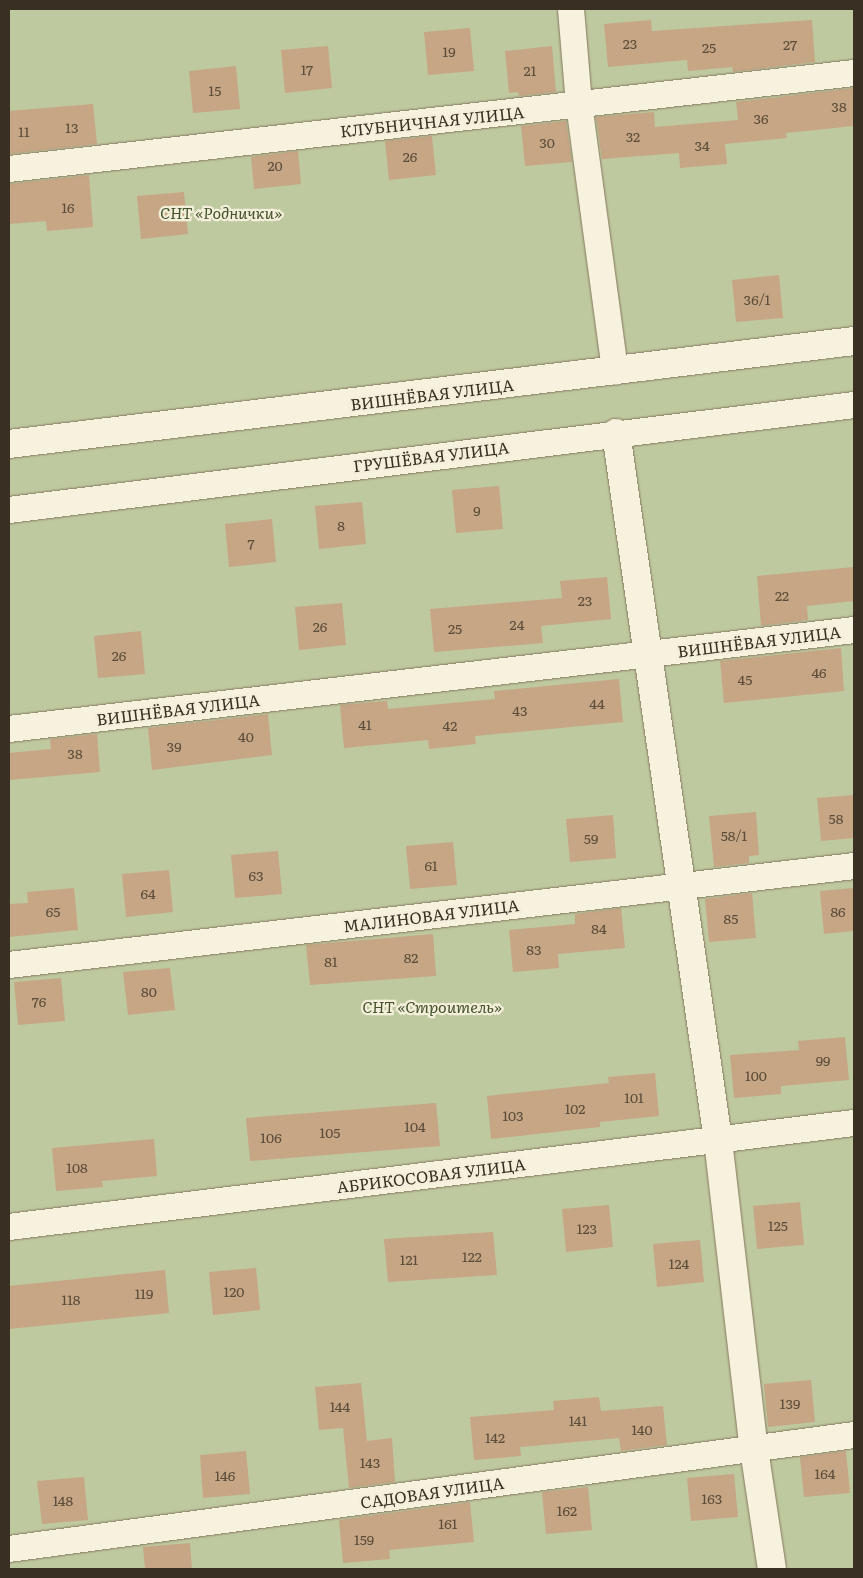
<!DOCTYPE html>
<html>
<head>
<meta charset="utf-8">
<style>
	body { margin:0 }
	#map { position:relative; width:863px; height:1578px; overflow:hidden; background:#ebe5cb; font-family:Literata,serif }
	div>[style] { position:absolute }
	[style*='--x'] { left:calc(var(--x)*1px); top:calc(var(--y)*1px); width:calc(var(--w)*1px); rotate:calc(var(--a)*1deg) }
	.green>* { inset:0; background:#bfc99f }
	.building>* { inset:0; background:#c6a684 }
	.roads { filter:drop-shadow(0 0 1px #877960) drop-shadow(0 0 1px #877960) }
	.street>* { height:26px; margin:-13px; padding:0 13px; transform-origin:13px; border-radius:13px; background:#f6f2dd }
	.secondary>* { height:28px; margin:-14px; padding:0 14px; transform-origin:14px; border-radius:14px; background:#f6f2dd }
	span { translate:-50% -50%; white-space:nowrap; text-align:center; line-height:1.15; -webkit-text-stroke:4.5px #f3efda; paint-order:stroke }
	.number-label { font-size:14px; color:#5c4d3a }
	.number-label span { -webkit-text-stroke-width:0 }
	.street-label { font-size:16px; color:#392f22 }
	.park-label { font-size:16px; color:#45532b; font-style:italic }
	.frame { position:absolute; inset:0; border:10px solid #392f22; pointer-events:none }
</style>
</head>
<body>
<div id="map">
	<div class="green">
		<div style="clip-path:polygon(9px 9px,854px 9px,854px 1569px,9px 1569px)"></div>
	</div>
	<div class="building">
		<div style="clip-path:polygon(651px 20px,652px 31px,812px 20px,815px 62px,733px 72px,732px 67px,688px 71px,687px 60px,608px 67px,604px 24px)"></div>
		<div style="clip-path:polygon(470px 28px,474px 71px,428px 75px,424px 32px)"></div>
		<div style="clip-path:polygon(328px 46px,332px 88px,285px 93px,281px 50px)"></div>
		<div style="clip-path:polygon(552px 46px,556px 92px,519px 96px,518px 92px,509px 93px,505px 51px)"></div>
		<div style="clip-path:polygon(236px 66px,240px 109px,193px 113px,189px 71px)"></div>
		<div style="clip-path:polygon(854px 88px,854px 126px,786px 133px,787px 138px,725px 144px,727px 164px,680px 168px,679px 153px,602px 159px,596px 117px,654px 112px,655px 127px,738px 120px,736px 102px)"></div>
		<div style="clip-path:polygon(93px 104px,97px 144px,9px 154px,9px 111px)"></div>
		<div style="clip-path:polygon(566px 121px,572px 162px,525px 166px,521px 126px)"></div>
		<div style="clip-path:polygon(432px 136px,436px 175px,389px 180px,385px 141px)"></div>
		<div style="clip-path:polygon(298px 151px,301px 184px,254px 189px,251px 157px)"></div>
		<div style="clip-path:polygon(89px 175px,93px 227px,47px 231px,46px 221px,9px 224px,9px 184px)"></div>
		<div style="clip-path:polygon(184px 192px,188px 234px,141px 239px,137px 196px)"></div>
		<div style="clip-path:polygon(779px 275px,783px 318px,736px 322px,732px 280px)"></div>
		<div style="clip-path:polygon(499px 486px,503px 529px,456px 533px,452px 490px)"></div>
		<div style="clip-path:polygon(362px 502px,366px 544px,319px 549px,315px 506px)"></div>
		<div style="clip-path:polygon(272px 519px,276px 562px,229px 567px,225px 524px)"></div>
		<div style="clip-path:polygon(854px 567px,854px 601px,807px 606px,808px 620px,761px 626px,757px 576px)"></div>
		<div style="clip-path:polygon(607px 577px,611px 619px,541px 626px,543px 643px,434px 652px,430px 609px,562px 598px,560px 581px)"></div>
		<div style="clip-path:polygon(342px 603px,346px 645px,299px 650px,295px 607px)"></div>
		<div style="clip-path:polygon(141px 631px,145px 674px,98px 678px,94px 636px)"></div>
		<div style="clip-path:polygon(841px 648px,844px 691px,724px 703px,720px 661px)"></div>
		<div style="clip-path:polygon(619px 679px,623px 722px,475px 736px,476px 744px,429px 749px,428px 740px,344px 748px,340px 705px,387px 701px,388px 709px,495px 699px,494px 691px)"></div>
		<div style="clip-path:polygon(268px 714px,272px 755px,152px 770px,148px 728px)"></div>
		<div style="clip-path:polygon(97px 734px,100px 772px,9px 780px,9px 753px,51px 749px,50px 739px)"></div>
		<div style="clip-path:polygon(854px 795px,854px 838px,821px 841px,817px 798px)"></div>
		<div style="clip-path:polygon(756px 812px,759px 855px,749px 856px,749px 863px,714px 867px,709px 816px)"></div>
		<div style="clip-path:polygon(613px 815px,616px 858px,570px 862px,566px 819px)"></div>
		<div style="clip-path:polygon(453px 842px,457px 885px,410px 889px,406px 846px)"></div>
		<div style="clip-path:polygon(278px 851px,282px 894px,235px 898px,231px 855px)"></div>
		<div style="clip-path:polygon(169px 870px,173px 912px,126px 917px,122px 874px)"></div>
		<div style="clip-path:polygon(74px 888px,78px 930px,9px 937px,9px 904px,28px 903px,27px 892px)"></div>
		<div style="clip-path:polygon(854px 888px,854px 931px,824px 934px,820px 891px)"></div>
		<div style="clip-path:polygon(752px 893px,756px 938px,709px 942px,705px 899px)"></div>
		<div style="clip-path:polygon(621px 908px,625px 948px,558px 954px,559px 968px,513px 972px,509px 930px,575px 924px,575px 914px)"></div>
		<div style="clip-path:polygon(433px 934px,436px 976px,310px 985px,306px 945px)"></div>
		<div style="clip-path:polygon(170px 968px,175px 1010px,128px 1015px,123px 972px)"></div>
		<div style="clip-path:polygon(61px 978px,65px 1021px,18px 1025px,14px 982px)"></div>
		<div style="clip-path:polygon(845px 1037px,849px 1080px,781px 1086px,781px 1094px,734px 1098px,730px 1055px,799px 1050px,798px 1041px)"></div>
		<div style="clip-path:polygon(655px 1073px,659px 1116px,600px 1122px,600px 1127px,491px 1139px,487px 1096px,609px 1083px,608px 1077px)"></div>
		<div style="clip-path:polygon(436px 1103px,440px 1146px,250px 1161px,246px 1118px)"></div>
		<div style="clip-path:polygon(154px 1139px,157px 1176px,102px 1181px,103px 1187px,56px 1191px,52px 1148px)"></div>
		<div style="clip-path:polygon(800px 1202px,804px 1245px,757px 1249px,753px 1206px)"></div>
		<div style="clip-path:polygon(609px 1205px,613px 1247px,566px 1252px,562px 1209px)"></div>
		<div style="clip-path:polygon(493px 1232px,497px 1275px,388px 1282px,384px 1239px)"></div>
		<div style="clip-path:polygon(700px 1240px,704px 1282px,657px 1287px,653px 1244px)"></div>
		<div style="clip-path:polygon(256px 1268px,260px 1310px,213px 1315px,209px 1272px)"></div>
		<div style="clip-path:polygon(165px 1270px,169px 1313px,9px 1329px,9px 1286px)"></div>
		<div style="clip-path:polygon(811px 1380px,815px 1422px,768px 1427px,764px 1384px)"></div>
		<div style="clip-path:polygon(361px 1383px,367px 1441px,392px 1438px,395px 1482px,349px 1488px,343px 1428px,319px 1430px,315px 1387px)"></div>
		<div style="clip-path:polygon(599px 1397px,601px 1411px,663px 1406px,667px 1445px,621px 1451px,619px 1438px,520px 1447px,521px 1456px,474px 1460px,470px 1417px,554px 1410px,553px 1401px)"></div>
		<div style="clip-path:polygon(246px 1451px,250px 1494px,203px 1498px,200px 1455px)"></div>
		<div style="clip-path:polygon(846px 1451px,850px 1493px,804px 1497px,800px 1457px)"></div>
		<div style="clip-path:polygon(734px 1474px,738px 1517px,691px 1521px,687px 1478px)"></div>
		<div style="clip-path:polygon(84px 1477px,88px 1520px,42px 1524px,37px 1481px)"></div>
		<div style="clip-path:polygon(588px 1487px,592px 1530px,546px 1534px,542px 1492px)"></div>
		<div style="clip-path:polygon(470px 1502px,474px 1542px,389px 1550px,390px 1559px,343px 1563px,339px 1520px)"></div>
		<div style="clip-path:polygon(190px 1543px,192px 1569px,145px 1569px,143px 1547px)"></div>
	</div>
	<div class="roads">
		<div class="street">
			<div style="--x:571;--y:9;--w:95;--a:85.2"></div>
			<div style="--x:579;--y:104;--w:270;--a:82.3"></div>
			<div style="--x:9;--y:169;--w:850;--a:-6.48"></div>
			<div style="--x:9;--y:510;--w:851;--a:-7.08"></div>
			<div style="--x:9;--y:729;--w:851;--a:-6.68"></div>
			<div style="--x:9;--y:965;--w:851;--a:-6.68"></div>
			<div style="--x:9;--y:1227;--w:851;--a:-7.02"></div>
			<div style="--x:9;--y:1549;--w:853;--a:-7.68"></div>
		</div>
		<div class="secondary">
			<div style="--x:616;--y:433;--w:714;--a:81.79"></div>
			<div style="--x:718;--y:1140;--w:311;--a:83.4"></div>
			<div style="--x:754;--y:1449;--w:121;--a:81.5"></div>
			<div style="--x:9;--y:444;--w:851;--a:-6.95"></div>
		</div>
	</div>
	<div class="number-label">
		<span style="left:630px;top:43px">23</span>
		<span style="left:790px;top:44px">27</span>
		<span style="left:709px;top:47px">25</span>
		<span style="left:449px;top:51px">19</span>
		<span style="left:307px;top:69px">17</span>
		<span style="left:530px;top:70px">21</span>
		<span style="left:215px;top:90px">15</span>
		<span style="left:839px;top:106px">38</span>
		<span style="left:761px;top:118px">36</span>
		<span style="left:72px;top:127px">13</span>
		<span style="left:24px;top:131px">11</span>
		<span style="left:633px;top:136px">32</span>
		<span style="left:547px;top:142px">30</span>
		<span style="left:702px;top:145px">34</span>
		<span style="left:410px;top:156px">26</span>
		<span style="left:275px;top:165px">20</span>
		<span style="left:68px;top:207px">16</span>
		<span style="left:757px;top:299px">36/1</span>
		<span style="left:477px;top:510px">9</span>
		<span style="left:341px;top:525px">8</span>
		<span style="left:251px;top:543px">7</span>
		<span style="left:782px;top:595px">22</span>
		<span style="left:585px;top:600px">23</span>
		<span style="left:517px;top:624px">24</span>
		<span style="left:320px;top:626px">26</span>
		<span style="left:455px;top:628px">25</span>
		<span style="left:119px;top:655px">26</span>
		<span style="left:819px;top:672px">46</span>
		<span style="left:745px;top:679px">45</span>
		<span style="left:597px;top:703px">44</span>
		<span style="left:520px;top:710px">43</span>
		<span style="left:365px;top:724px">41</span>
		<span style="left:450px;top:725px">42</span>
		<span style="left:246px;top:736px">40</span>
		<span style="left:174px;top:746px">39</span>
		<span style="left:75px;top:753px">38</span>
		<span style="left:836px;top:818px">58</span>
		<span style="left:734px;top:835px">58/1</span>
		<span style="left:591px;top:838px">59</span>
		<span style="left:431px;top:865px">61</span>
		<span style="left:256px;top:875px">63</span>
		<span style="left:148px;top:893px">64</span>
		<span style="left:53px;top:911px">65</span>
		<span style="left:838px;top:911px">86</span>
		<span style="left:731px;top:918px">85</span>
		<span style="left:599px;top:928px">84</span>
		<span style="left:534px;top:949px">83</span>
		<span style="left:411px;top:957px">82</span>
		<span style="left:331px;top:961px">81</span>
		<span style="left:149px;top:991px">80</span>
		<span style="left:39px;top:1001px">76</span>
		<span style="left:823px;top:1060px">99</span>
		<span style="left:756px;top:1075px">100</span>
		<span style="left:634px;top:1097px">101</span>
		<span style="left:575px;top:1108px">102</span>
		<span style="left:513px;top:1115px">103</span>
		<span style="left:415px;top:1126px">104</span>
		<span style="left:330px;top:1132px">105</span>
		<span style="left:271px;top:1137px">106</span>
		<span style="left:77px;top:1167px">108</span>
		<span style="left:778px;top:1225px">125</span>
		<span style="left:587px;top:1228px">123</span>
		<span style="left:472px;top:1256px">122</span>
		<span style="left:409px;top:1259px">121</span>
		<span style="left:679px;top:1263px">124</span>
		<span style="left:234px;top:1291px">120</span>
		<span style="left:144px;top:1293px">119</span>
		<span style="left:71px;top:1299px">118</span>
		<span style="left:790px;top:1403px">139</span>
		<span style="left:340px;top:1406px">144</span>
		<span style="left:578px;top:1420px">141</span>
		<span style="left:642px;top:1429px">140</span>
		<span style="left:495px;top:1437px">142</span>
		<span style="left:370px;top:1462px">143</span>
		<span style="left:825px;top:1473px">164</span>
		<span style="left:225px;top:1475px">146</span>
		<span style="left:712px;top:1498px">163</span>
		<span style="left:63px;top:1500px">148</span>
		<span style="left:567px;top:1510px">162</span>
		<span style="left:448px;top:1523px">161</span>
		<span style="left:364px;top:1539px">159</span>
	</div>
	<div class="street-label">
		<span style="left:432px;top:121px;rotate:-6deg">КЛУБНИЧНАЯ УЛИЦА</span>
		<span style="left:432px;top:394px;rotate:-7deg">ВИШНЁВАЯ УЛИЦА</span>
		<span style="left:431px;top:456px;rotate:-7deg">ГРУШЁВАЯ УЛИЦА</span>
		<span style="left:759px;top:641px;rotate:-7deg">ВИШНЁВАЯ УЛИЦА</span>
		<span style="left:178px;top:709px;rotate:-7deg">ВИШНЁВАЯ УЛИЦА</span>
		<span style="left:431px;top:915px;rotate:-7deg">МАЛИНОВАЯ УЛИЦА</span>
		<span style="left:431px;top:1175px;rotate:-7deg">АБРИКОСОВАЯ УЛИЦА</span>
		<span style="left:432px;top:1492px;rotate:-8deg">САДОВАЯ УЛИЦА</span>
	</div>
	<div class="park-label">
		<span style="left:221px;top:212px">СНТ «Роднички»</span>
		<span style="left:432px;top:1006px">СНТ «Строитель»</span>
	</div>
	<div class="frame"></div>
</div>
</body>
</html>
